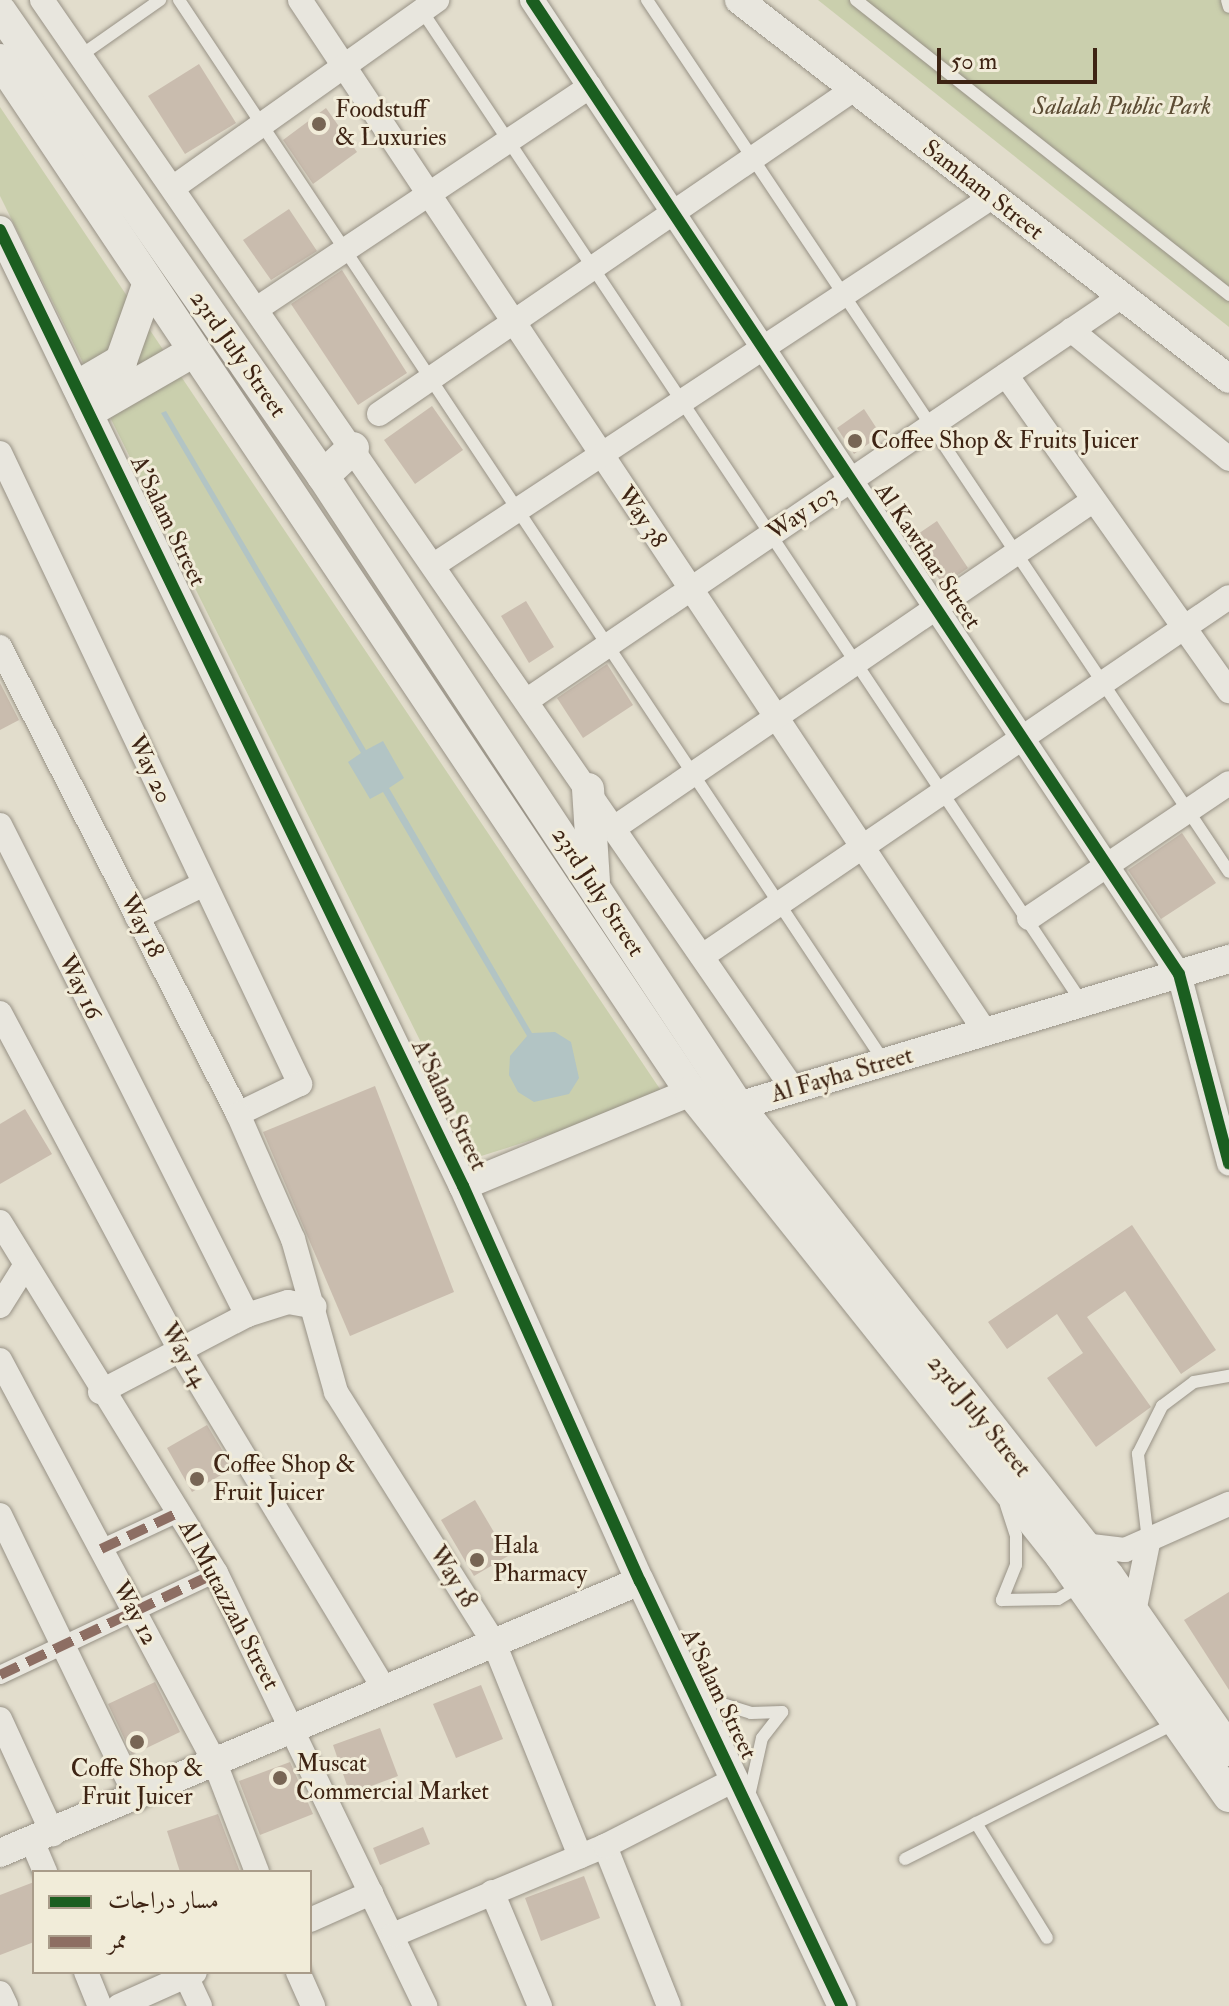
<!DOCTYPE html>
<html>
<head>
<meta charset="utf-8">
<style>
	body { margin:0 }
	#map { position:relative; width:1229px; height:2006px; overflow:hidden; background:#e2ddcc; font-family:"IM FELL Double Pica",Amiri,serif }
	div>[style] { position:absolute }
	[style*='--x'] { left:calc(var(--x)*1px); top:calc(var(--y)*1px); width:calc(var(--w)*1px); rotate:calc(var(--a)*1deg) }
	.green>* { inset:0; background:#cacfad }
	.water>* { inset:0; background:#b2c4c4 }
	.building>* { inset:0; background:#c9bcae }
	.roads { filter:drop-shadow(0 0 2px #989286) drop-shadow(0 0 2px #989286) }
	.service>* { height:12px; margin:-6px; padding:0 6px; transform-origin:6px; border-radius:6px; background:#e8e6de }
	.pedestrian>* { height:18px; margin:-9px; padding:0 9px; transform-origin:9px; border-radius:9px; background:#e8e6de }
	.minor>* { height:24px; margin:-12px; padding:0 12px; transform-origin:12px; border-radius:12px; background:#e8e6de }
	.tertiary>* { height:28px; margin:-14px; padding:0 14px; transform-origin:14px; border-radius:14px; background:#e8e6de }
	.secondary>* { height:32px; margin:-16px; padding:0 16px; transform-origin:16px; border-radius:16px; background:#e8e6de }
	.quiet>* { height:10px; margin-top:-5px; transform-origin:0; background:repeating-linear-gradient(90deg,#8d6e63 0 20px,transparent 0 30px) }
	.cycleway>* { height:12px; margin:-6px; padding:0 6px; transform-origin:6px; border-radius:6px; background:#1b5e20 }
	.dots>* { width:22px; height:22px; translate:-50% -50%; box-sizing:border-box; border:4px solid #f1ecd9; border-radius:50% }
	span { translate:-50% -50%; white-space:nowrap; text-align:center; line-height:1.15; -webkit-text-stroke:6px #f1ecd9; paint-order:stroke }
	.park-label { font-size:24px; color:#5c4c34; font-style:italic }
	.poi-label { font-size:24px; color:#3e2414 }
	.left { translate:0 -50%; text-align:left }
	.street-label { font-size:24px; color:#3e2414 }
	.legend { position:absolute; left:32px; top:1870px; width:280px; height:104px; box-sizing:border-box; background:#f1ecd9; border:2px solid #a99c8a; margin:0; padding:10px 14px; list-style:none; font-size:24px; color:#3e2414 }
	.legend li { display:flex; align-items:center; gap:16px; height:40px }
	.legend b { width:40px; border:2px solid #a99c8a }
	.scale { position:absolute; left:937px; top:48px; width:160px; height:36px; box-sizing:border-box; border:4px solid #3e2414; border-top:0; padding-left:10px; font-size:24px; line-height:28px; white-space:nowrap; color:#3e2414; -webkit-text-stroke:6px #f1ecd9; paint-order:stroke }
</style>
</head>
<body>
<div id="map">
	<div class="green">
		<div style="clip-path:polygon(818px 0,1229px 0,1229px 327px)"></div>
		<div style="clip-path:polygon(0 107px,666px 1098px,478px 1157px,0 196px)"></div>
	</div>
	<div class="water">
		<div style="clip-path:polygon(166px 411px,366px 750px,383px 741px,404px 778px,389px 788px,532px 1033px,555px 1032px,571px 1042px,579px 1078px,569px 1094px,534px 1102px,518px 1092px,509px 1075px,510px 1056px,527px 1036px,383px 792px,370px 799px,348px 762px,361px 753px,161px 413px)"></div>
	</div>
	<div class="building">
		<div style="clip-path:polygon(199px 64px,236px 123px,185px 154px,148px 96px)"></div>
		<div style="clip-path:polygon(326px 108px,357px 152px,313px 184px,283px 140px)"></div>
		<div style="clip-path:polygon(289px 209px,317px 251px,271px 280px,243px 240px)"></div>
		<div style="clip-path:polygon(342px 270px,407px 373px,358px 405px,291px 304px)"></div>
		<div style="clip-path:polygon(432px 406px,463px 450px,415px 484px,384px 440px)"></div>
		<div style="clip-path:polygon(864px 409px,881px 435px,854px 454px,837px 428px)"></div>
		<div style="clip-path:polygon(937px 521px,968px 568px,943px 585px,912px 538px)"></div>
		<div style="clip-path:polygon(526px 601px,554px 647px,529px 663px,501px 616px)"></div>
		<div style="clip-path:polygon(607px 664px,633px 705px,583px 738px,557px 698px)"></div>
		<div style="clip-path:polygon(0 683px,19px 720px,0 730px)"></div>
		<div style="clip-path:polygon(1182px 833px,1216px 883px,1161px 919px,1128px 870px)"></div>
		<div style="clip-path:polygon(375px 1086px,454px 1292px,350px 1336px,263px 1132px)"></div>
		<div style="clip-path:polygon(25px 1109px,52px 1154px,0 1184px,0 1124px)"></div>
		<div style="clip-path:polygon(1132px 1225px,1216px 1350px,1181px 1374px,1125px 1291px,1087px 1317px,1151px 1407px,1096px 1447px,1047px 1378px,1083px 1353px,1057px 1314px,1007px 1349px,988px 1322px)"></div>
		<div style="clip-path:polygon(207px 1425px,233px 1468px,192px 1492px,167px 1448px)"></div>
		<div style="clip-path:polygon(475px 1500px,508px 1556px,474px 1576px,441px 1520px)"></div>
		<div style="clip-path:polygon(1229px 1592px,1229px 1690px,1184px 1620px)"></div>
		<div style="clip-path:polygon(155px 1682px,180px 1732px,132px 1755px,108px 1704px)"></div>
		<div style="clip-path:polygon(481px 1685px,503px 1739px,456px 1758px,433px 1704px)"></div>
		<div style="clip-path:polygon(380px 1728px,398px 1776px,350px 1794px,333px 1745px)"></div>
		<div style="clip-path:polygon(290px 1762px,313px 1814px,260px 1835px,239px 1781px)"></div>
		<div style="clip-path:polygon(218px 1814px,240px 1872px,180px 1872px,167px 1831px)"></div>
		<div style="clip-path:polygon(423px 1827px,430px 1844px,380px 1865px,373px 1848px)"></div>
		<div style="clip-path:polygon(584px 1876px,600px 1918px,541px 1941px,525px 1898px)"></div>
		<div style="clip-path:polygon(34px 1882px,34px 1942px,0 1955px,0 1895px)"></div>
	</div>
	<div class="roads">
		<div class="service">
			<div style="--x:179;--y:0;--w:1276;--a:56.41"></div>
			<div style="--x:647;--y:0;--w:1048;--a:56.28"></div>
			<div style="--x:856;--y:0;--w:476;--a:38.3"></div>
			<div style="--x:1227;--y:0;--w:7;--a:74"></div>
			<div style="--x:422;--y:11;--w:1193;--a:56.35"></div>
			<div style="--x:80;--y:56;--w:98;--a:-35"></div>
			<div style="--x:1006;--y:1505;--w:32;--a:72"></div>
			<div style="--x:1016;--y:1535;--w:30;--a:90"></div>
			<div style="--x:1016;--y:1565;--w:38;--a:112"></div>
			<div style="--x:1002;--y:1600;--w:56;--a:-1"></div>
			<div style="--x:1058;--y:1599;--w:27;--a:-31"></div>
			<div style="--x:1148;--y:1541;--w:88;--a:-96.6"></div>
			<div style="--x:1138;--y:1454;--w:54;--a:-63.4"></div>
			<div style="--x:1162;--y:1406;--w:40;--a:-37"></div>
			<div style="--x:1194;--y:1382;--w:36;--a:-10"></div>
			<div style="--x:700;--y:1697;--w:53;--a:17.4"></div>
			<div style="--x:751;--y:1713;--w:31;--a:-2"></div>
			<div style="--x:749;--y:1796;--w:59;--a:-77.4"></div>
			<div style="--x:762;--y:1738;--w:33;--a:-52"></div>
			<div style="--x:976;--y:1823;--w:135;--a:58.3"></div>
			<div style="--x:905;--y:1859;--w:302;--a:-26.7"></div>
		</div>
		<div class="pedestrian">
			<div style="--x:101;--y:1549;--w:87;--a:-25.1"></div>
			<div style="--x:0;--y:1675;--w:239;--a:-25.3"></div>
		</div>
		<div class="minor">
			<div style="--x:42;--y:0;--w:1323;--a:55.41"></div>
			<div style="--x:300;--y:0;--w:1240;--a:56.41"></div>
			<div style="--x:532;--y:0;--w:1169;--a:56.41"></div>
			<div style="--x:1179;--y:974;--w:196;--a:75.2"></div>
			<div style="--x:174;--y:187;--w:323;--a:-35.4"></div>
			<div style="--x:258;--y:308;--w:399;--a:-33.7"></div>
			<div style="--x:1071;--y:330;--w:204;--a:39.2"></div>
			<div style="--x:1006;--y:375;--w:387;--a:54.8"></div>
			<div style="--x:379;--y:414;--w:576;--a:-34.38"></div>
			<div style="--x:0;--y:453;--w:699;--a:64.57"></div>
			<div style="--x:300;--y:1084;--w:69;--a:154.2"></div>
			<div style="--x:434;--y:565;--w:668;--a:-33.4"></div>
			<div style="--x:0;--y:647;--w:524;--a:62.99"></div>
			<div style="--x:238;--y:1114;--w:137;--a:66.3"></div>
			<div style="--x:293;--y:1239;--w:159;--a:74.3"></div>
			<div style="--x:336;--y:1392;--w:297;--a:57.8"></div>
			<div style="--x:494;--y:1643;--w:230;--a:68"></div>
			<div style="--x:526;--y:701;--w:717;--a:-34.2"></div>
			<div style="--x:0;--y:825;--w:549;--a:63.25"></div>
			<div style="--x:614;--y:828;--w:581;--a:-34.35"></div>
			<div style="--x:137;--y:917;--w:75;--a:-26.2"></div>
			<div style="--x:1029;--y:918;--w:241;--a:-34"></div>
			<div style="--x:704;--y:955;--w:635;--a:-34.29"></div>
			<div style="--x:0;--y:1013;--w:378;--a:61.9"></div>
			<div style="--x:178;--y:1347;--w:399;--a:58.9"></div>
			<div style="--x:0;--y:1222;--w:412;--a:58.4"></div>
			<div style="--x:216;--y:1573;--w:481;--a:64.2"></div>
			<div style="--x:0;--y:1306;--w:47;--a:-58"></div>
			<div style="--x:0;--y:1360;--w:457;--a:61.9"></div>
			<div style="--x:215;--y:1763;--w:117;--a:68.9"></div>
			<div style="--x:100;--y:1392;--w:166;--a:-27.6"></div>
			<div style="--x:247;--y:1315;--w:43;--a:-17.6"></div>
			<div style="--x:288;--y:1302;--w:27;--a:10"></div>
			<div style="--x:0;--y:1515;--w:315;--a:64.2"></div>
			<div style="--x:1083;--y:1545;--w:42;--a:6.8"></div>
			<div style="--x:1125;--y:1550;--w:114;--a:-23.9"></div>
			<div style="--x:1134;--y:1612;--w:70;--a:-78.5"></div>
			<div style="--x:0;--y:1719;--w:127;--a:65.3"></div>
			<div style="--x:32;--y:1841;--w:34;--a:67"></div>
			<div style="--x:605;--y:1846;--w:172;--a:68.2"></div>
			<div style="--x:492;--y:1892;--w:124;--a:67.2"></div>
			<div style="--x:310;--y:1920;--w:67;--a:-23.9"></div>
			<div style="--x:393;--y:1935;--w:230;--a:-22.8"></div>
			<div style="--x:605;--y:1846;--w:147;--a:-27.1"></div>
			<div style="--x:86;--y:1972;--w:37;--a:68"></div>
			<div style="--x:298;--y:1972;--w:37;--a:66"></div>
			<div style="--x:186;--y:1976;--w:33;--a:65"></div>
			<div style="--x:0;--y:1993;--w:14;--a:65"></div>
			<div style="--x:119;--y:2006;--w:83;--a:-24.1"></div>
		</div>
		<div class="tertiary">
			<div style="--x:739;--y:0;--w:619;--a:37.72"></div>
			<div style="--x:0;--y:230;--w:1062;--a:64.16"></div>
			<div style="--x:463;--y:1186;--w:433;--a:65.9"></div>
			<div style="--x:640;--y:1581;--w:471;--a:64.6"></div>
			<div style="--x:463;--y:1186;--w:247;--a:-22.4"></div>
			<div style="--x:691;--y:1092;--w:49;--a:16.6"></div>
			<div style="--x:738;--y:1106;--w:513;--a:-16.67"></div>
			<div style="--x:0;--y:1853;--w:695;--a:-23.03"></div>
		</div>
		<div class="secondary">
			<div style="--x:0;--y:11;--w:566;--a:55.22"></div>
			<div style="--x:323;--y:476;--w:754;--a:56.63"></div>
			<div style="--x:738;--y:1106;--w:598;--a:51.79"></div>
			<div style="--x:1108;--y:1576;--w:212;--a:55.2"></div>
			<div style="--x:0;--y:60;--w:1242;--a:56.19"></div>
			<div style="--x:691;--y:1092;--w:593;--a:51.43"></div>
			<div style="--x:1061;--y:1556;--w:293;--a:55"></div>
			<div style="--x:78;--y:386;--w:50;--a:-30.2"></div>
			<div style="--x:121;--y:361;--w:81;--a:-70.4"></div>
			<div style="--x:90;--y:411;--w:118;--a:-30"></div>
			<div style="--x:323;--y:476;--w:41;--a:-43"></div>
			<div style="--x:588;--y:789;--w:92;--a:86.3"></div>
		</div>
	</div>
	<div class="quiet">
		<div style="--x:101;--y:1549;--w:87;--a:-25.1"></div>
		<div style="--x:0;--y:1675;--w:239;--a:-25.3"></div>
	</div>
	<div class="cycleway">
		<div style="--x:532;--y:0;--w:1169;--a:56.41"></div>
		<div style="--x:1179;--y:974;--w:196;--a:75.2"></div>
		<div style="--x:0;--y:230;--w:1062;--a:64.16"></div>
		<div style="--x:463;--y:1186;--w:433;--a:65.9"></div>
		<div style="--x:640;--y:1581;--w:471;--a:64.6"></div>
	</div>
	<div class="dots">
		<div style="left:319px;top:124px;background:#776554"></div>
		<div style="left:855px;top:441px;background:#776554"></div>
		<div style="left:197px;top:1479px;background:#776554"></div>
		<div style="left:477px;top:1560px;background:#776554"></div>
		<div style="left:137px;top:1742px;background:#776554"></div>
		<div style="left:280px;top:1778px;background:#776554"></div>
	</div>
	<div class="park-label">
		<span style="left:1122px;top:107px">Salalah Public Park</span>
	</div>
	<div class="poi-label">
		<span class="left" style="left:335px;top:124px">Foodstuff<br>&amp; Luxuries</span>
		<span class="left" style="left:871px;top:441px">Coffee Shop &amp; Fruits Juicer</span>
		<span class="left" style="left:213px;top:1479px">Coffee Shop &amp;<br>Fruit Juicer</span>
		<span class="left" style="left:493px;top:1560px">Hala<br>Pharmacy</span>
		<span class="left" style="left:296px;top:1778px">Muscat<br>Commercial Market</span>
		<span style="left:137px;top:1783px">Coffe Shop &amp;<br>Fruit Juicer</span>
	</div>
	<div class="street-label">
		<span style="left:983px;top:190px;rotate:38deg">Samham Street</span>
		<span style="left:238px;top:354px;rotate:55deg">23rd July Street</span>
		<span style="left:802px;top:513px;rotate:-34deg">Way 103</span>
		<span style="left:642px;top:517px;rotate:56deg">Way 38</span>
		<span style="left:168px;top:521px;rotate:64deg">A'Salam Street</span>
		<span style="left:928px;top:556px;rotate:56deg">Al Kawthar Street</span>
		<span style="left:150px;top:769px;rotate:65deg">Way 20</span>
		<span style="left:598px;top:892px;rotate:57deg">23rd July Street</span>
		<span style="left:142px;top:926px;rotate:63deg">Way 18</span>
		<span style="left:80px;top:987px;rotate:64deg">Way 16</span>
		<span style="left:842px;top:1075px;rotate:-16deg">Al Fayha Street</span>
		<span style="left:449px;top:1105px;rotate:64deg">A'Salam Street</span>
		<span style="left:184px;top:1355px;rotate:60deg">Way 14</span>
		<span style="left:979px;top:1416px;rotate:51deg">23rd July Street</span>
		<span style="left:453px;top:1577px;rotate:58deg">Way 18</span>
		<span style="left:229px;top:1605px;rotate:62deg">Al Mutazzah Street</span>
		<span style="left:135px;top:1613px;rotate:62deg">Way 12</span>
		<span style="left:719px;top:1694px;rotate:64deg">A'Salam Street</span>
	</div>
	<ul class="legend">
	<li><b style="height:10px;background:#1b5e20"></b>مسار دراجات</li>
	<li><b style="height:10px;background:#8d6e63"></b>ممر</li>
	</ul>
	<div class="scale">50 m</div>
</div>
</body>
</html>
